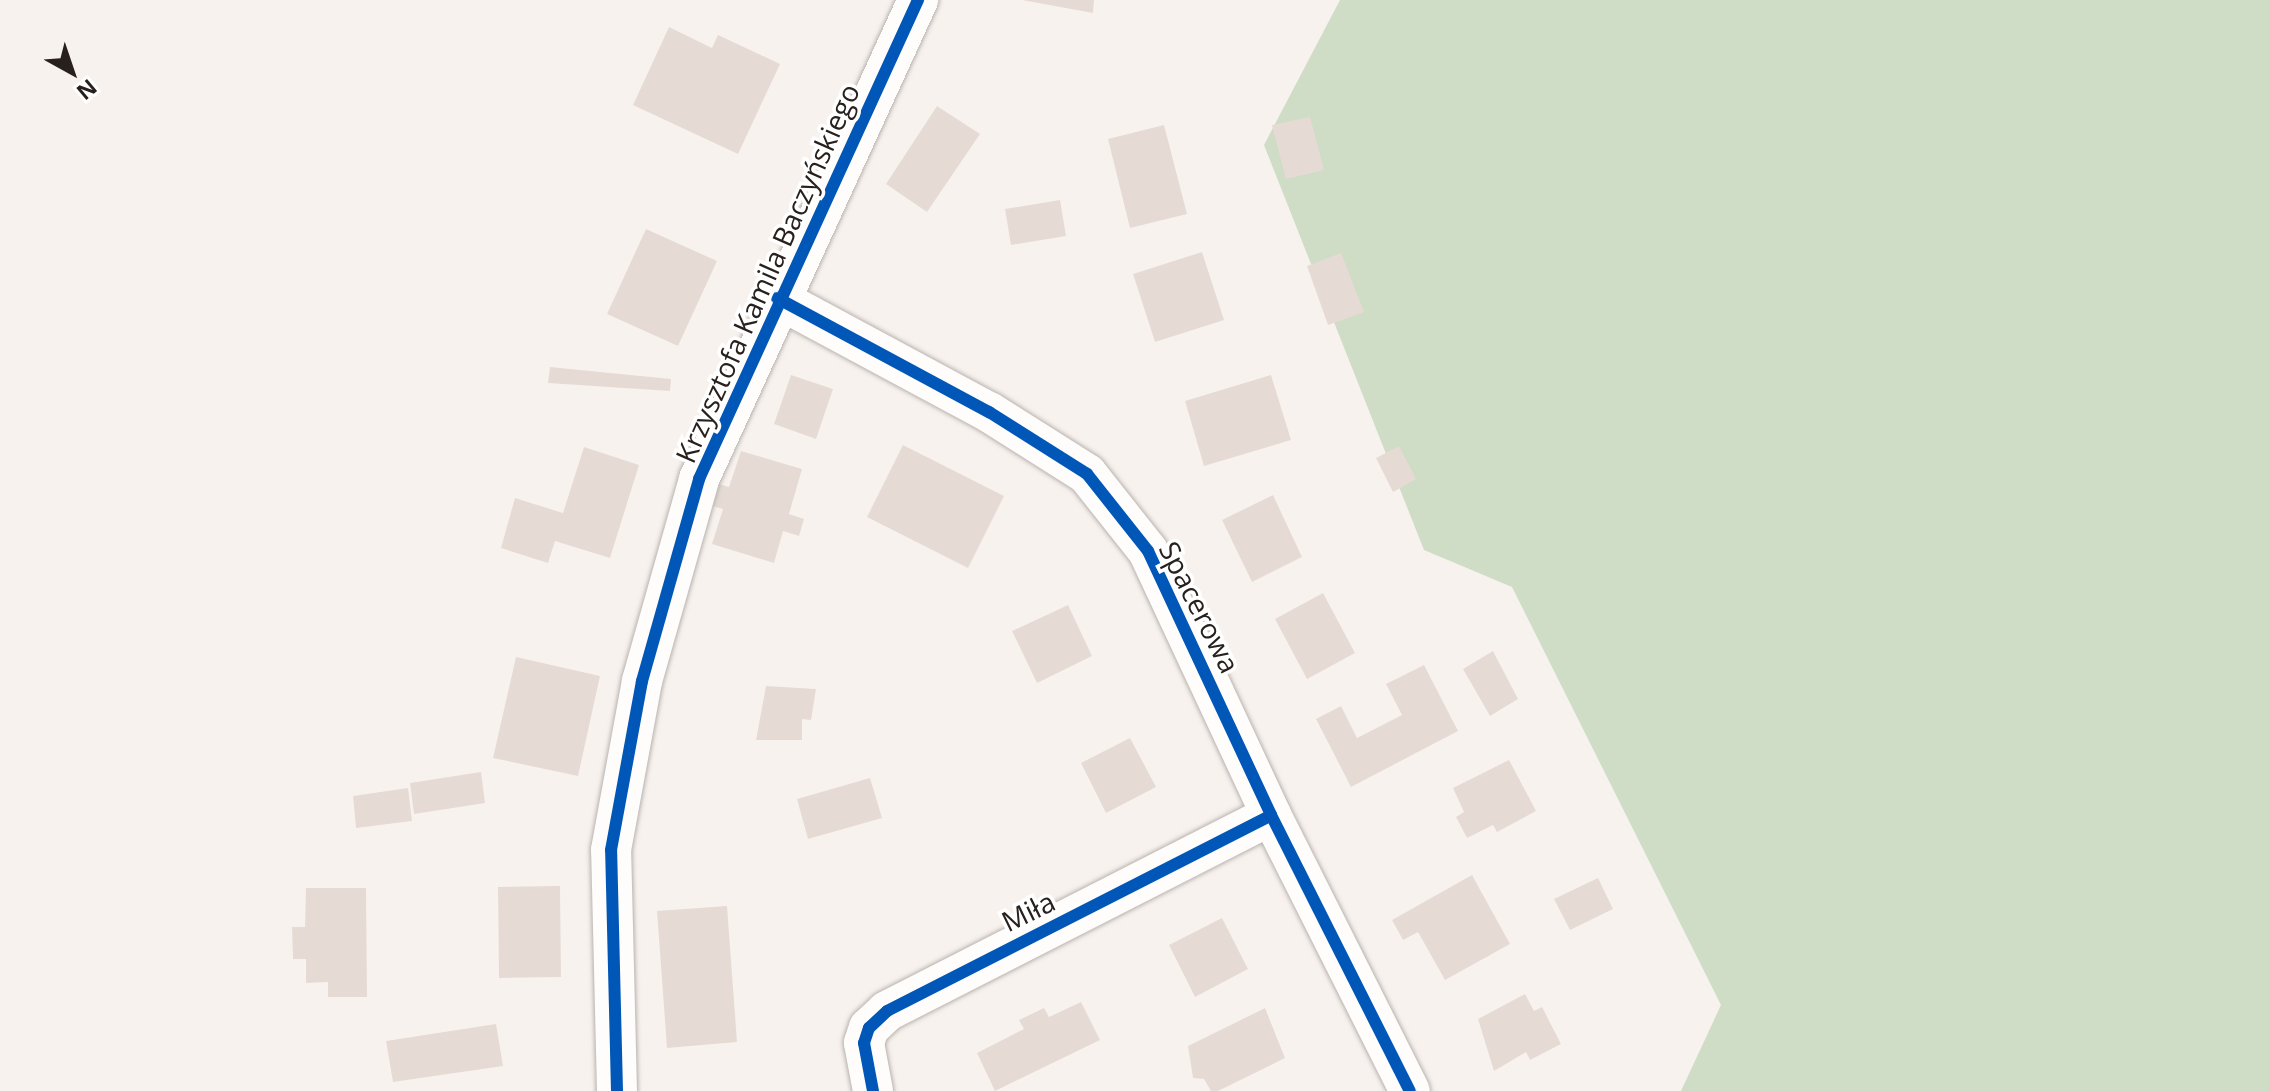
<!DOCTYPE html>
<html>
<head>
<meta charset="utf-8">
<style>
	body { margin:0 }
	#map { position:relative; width:2269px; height:1091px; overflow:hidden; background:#f8f2ee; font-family:"Open Sans",sans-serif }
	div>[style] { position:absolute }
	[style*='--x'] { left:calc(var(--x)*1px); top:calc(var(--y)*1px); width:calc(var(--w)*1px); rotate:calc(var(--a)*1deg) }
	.green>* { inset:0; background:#cfdcc6 }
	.building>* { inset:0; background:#e6dbd4 }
	.roads { filter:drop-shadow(0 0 2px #b9b3af) drop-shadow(0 0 2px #b9b3af) }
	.minor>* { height:40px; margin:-20px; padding:0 20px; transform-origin:20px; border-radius:20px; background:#fefdfc }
	.cycleway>* { height:12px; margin:-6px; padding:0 6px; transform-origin:6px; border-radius:6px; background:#0057b8 }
	span { translate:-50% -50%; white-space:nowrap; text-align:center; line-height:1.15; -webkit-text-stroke:7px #fff; paint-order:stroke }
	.street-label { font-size:28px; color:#28201c }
	.north { position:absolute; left:32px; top:32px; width:80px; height:80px; -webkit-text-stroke:6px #fff; paint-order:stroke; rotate:140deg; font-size:22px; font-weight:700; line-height:32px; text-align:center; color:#28201c }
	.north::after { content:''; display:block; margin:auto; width:28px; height:36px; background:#28201c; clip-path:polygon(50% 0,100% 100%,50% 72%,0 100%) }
</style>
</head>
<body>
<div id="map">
	<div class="green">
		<div style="clip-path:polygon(1340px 0,2269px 0,2269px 1091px,1681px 1091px,1721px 1005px,1512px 587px,1424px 550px,1264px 145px)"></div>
	</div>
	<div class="building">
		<div style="clip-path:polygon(1022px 0,1094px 0,1093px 13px)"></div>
		<div style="clip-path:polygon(669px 27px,712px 48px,718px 35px,780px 64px,738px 154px,633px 105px)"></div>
		<div style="clip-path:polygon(937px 106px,980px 134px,927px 212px,886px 184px)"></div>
		<div style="clip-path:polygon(1310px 117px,1324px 170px,1286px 179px,1272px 125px)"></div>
		<div style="clip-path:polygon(1164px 125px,1187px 214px,1130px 228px,1108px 139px)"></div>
		<div style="clip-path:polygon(1060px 200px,1066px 236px,1011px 245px,1005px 209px)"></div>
		<div style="clip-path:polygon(646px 229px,717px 261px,678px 346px,607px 314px)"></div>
		<div style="clip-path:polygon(1202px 252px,1224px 320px,1155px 342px,1133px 274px)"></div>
		<div style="clip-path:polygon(1341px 253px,1364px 312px,1328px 325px,1307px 266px)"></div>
		<div style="clip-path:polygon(550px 367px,671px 379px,670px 391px,548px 383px)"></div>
		<div style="clip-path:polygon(791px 375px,833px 389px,816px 439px,774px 424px)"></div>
		<div style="clip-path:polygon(1271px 375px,1291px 440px,1204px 466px,1185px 401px)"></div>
		<div style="clip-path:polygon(903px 445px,1004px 496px,968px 568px,867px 517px)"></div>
		<div style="clip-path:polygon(1399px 446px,1416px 479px,1393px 492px,1376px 458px)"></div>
		<div style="clip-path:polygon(584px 447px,639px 465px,610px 558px,555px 541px,548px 563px,501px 548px,515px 498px,563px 513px)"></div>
		<div style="clip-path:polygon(741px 451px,802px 469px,789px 514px,804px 519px,799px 536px,783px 531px,774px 563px,712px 544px,723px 509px,713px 506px,719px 484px,729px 487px)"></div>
		<div style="clip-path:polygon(1273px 495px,1302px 557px,1252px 582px,1222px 520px)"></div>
		<div style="clip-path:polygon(1323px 593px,1355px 653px,1307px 679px,1275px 619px)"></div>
		<div style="clip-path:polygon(1068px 605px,1092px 656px,1037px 683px,1012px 631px)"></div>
		<div style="clip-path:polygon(1493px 651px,1518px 699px,1490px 716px,1463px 669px)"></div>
		<div style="clip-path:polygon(516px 657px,600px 676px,578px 776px,493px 758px)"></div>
		<div style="clip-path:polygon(1424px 665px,1458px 731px,1351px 787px,1316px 719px,1341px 706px,1357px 738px,1402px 715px,1386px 684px)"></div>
		<div style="clip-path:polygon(766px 686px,816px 689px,811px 720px,802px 719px,802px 740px,756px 740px)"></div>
		<div style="clip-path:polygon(1130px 738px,1156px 787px,1106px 813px,1081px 763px)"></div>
		<div style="clip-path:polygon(1509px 760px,1536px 811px,1497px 832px,1493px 825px,1467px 838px,1456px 817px,1464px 812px,1453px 788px)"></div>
		<div style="clip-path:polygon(481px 772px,485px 803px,414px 814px,410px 783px)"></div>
		<div style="clip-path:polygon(870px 778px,882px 818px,808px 839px,797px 799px)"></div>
		<div style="clip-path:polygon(408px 788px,412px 821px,356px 828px,353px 796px)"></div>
		<div style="clip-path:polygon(1472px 875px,1510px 944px,1445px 980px,1418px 932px,1403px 940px,1392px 920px)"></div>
		<div style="clip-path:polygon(1598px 878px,1613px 909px,1570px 930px,1554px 899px)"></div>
		<div style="clip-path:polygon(560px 886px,561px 977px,499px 978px,498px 887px)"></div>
		<div style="clip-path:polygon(306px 888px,366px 888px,367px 997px,328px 997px,328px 982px,306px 983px,306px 959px,293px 959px,292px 927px,305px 927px)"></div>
		<div style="clip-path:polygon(727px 906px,737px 1042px,667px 1048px,657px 911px)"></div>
		<div style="clip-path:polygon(1222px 918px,1248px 969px,1195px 997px,1169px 945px)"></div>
		<div style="clip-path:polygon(1525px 994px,1534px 1011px,1542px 1007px,1561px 1044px,1530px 1060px,1526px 1052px,1494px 1071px,1478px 1019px)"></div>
		<div style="clip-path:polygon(1081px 1002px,1100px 1040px,995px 1091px,977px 1053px,1024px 1029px,1019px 1020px,1044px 1008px,1049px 1017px)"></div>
		<div style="clip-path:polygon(1265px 1008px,1285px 1058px,1218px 1091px,1211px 1091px,1204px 1079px,1193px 1078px,1188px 1046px)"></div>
		<div style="clip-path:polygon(496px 1024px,503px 1066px,393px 1082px,386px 1041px)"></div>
	</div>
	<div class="roads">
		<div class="minor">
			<div style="--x:777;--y:298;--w:241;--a:28.3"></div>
			<div style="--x:989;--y:412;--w:116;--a:32.3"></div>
			<div style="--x:1087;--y:474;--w:98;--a:51.6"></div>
			<div style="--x:1148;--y:551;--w:291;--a:65"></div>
			<div style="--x:1271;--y:815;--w:309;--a:63.3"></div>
			<div style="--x:617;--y:1091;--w:241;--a:-91.4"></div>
			<div style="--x:611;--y:850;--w:172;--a:-79.6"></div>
			<div style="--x:642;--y:681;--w:210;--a:-74.2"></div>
			<div style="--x:699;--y:479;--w:527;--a:-65.43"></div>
			<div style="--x:873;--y:1091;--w:49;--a:-100.6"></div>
			<div style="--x:864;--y:1043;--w:16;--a:-72"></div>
			<div style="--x:869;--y:1028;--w:25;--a:-43"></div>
			<div style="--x:887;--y:1011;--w:431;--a:-27"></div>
		</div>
	</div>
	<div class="cycleway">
		<div style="--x:777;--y:298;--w:241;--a:28.3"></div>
		<div style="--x:989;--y:412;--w:116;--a:32.3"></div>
		<div style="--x:1087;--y:474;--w:98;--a:51.6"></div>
		<div style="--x:1148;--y:551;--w:291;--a:65"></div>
		<div style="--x:1271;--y:815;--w:309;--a:63.3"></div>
		<div style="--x:617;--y:1091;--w:241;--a:-91.4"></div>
		<div style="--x:611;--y:850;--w:172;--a:-79.6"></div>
		<div style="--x:642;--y:681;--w:210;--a:-74.2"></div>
		<div style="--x:699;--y:479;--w:527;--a:-65.43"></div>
		<div style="--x:873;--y:1091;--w:49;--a:-100.6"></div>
		<div style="--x:864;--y:1043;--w:16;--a:-72"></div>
		<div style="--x:869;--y:1028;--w:25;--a:-43"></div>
		<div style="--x:887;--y:1011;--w:431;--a:-27"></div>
	</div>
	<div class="street-label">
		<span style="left:767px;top:273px;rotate:-66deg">Krzysztofa Kamila Baczyńskiego</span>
		<span style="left:1200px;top:607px;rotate:63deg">Spacerowa</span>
		<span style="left:1028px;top:911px;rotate:-26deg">Miła</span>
	</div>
	<div class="north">N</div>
</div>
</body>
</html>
